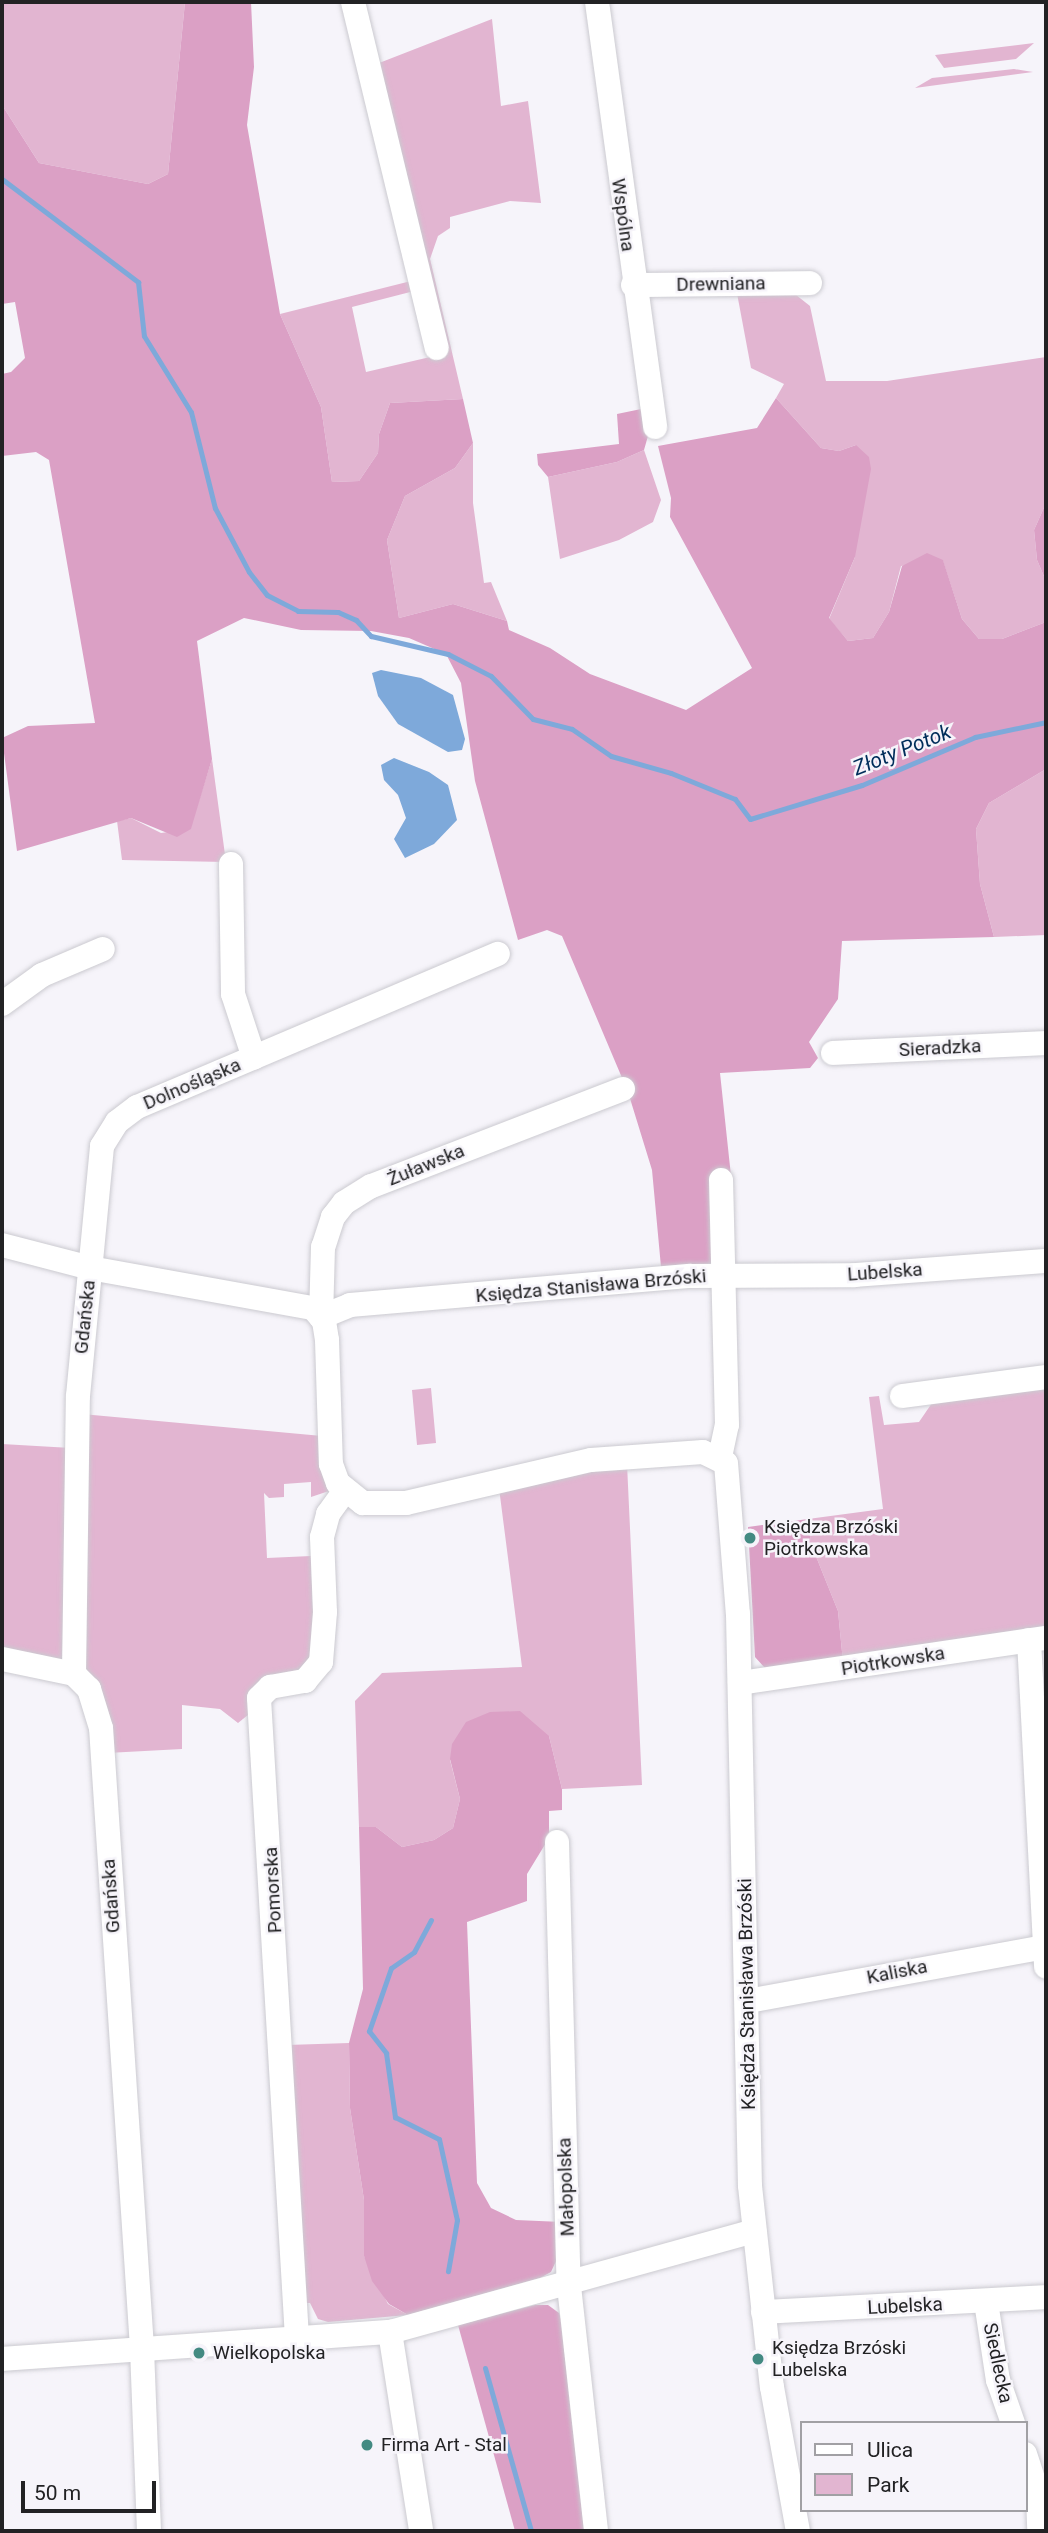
<!DOCTYPE html>
<html>
<head>
<meta charset="utf-8">
<style>
	body { margin:0 }
	#map { position:relative; width:1048px; height:2533px; overflow:hidden; background:#f6f4fa; font-family:Roboto,sans-serif }
	div>[style] { position:absolute }
	[style*='--x'] { left:calc(var(--x)*1px); top:calc(var(--y)*1px); width:calc(var(--w)*1px); rotate:calc(var(--a)*1deg) }
	.green>* { inset:0; background:#e2b5d1 }
	.forest>* { inset:0; background:#dba0c5 }
	.water>* { inset:0; background:#7ea9da }
	.stream>* { height:5px; margin:-2.5px; padding:0 2.5px; transform-origin:2.5px; border-radius:2.5px; background:#7ea9da }
	.roads { filter:drop-shadow(0 0 2px #cbcad0) drop-shadow(0 0 2px #cbcad0) }
	.minor>* { height:24px; margin:-12px; padding:0 12px; transform-origin:12px; border-radius:12px; background:#fff }
	.dots>* { width:19px; height:19px; translate:-50% -50%; box-sizing:border-box; border:4px solid #f6f4fa; border-radius:50% }
	span { translate:-50% -50%; white-space:nowrap; text-align:center; line-height:1.15; -webkit-text-stroke:5px #f6f4fa; paint-order:stroke }
	.street-label { font-size:19px; color:#222224 }
	.poi-label { font-size:19px; color:#222224 }
	.left { translate:0 -50%; text-align:left }
	.water-label { font-size:21px; color:#002d5a; font-style:italic }
	.frame { position:absolute; inset:0; border:4px solid #222224; pointer-events:none }
	.legend { position:absolute; left:800px; top:2421px; width:228px; height:91px; box-sizing:border-box; background:#f6f4fa; border:2px solid #a1a0a4; margin:0; padding:9px 12px; list-style:none; font-size:21px; color:#222224 }
	.legend li { display:flex; align-items:center; gap:14px; height:35px }
	.legend b { width:35px; border:2px solid #a1a0a4 }
	.scale { position:absolute; left:21px; top:2481px; width:135px; height:32px; box-sizing:border-box; border:4px solid #222224; border-top:0; padding-left:9px; font-size:21px; line-height:24px; white-space:nowrap; color:#222224; -webkit-text-stroke:5px #f6f4fa; paint-order:stroke }
</style>
</head>
<body>
<div id="map">
	<div class="green">
		<div style="clip-path:polygon(2px 2px,185px 2px,168px 174px,148px 184px,39px 163px,2px 105px)"></div>
		<div style="clip-path:polygon(492px 19px,501px 106px,528px 101px,541px 203px,510px 201px,450px 217px,450px 228px,438px 236px,430px 259px,463px 399px,390px 403px,379px 434px,378px 453px,359px 481px,332px 482px,321px 407px,280px 314px,415px 280px,418px 290px,352px 307px,366px 372px,443px 354px,374px 65px)"></div>
		<div style="clip-path:polygon(1034px 43px,1016px 59px,944px 68px,935px 55px)"></div>
		<div style="clip-path:polygon(1014px 69px,1033px 72px,915px 88px,932px 78px)"></div>
		<div style="clip-path:polygon(786px 287px,810px 306px,826px 381px,887px 381px,1046px 357px,1046px 503px,1034px 530px,1037px 560px,1046px 581px,1046px 622px,1002px 639px,979px 639px,962px 619px,943px 561px,901px 566px,889px 612px,873px 638px,848px 641px,829px 619px,855px 557px,856px 445px,839px 451px,821px 448px,776px 398px,784px 384px,751px 368px,736px 288px)"></div>
		<div style="clip-path:polygon(473px 443px,473px 503px,484px 583px,491px 582px,507px 621px,453px 604px,399px 618px,387px 540px,405px 496px,455px 468px)"></div>
		<div style="clip-path:polygon(644px 450px,661px 500px,653px 522px,619px 540px,560px 559px,548px 477px,617px 462px)"></div>
		<div style="clip-path:polygon(212px 759px,226px 862px,122px 860px,117px 821px,131px 818px,161px 833px,190px 829px)"></div>
		<div style="clip-path:polygon(1046px 769px,1046px 935px,994px 937px,980px 884px,976px 829px,989px 803px)"></div>
		<div style="clip-path:polygon(431px 1388px,436px 1443px,417px 1445px,412px 1390px)"></div>
		<div style="clip-path:polygon(1046px 1388px,1046px 1631px,843px 1662px,838px 1611px,811px 1544px,808px 1519px,883px 1509px,869px 1397px,879px 1396px,884px 1425px,919px 1422px,932px 1403px)"></div>
		<div style="clip-path:polygon(82px 1414px,322px 1436px,332px 1490px,311px 1497px,311px 1482px,284px 1484px,284px 1497px,269px 1498px,264px 1493px,267px 1558px,311px 1556px,315px 1661px,238px 1723px,220px 1709px,182px 1705px,182px 1749px,107px 1753px,82px 1668px)"></div>
		<div style="clip-path:polygon(2px 1444px,71px 1448px,62px 1664px,2px 1654px)"></div>
		<div style="clip-path:polygon(627px 1464px,642px 1785px,562px 1789px,549px 1736px,450px 1760px,460px 1799px,453px 1828px,434px 1840px,402px 1847px,376px 1827px,359px 1827px,355px 1701px,382px 1673px,522px 1667px,499px 1488px)"></div>
		<div style="clip-path:polygon(349px 2043px,350px 2108px,364px 2200px,364px 2256px,388px 2304px,408px 2315px,328px 2322px,318px 2319px,310px 2303px,304px 2303px,287px 2045px)"></div>
	</div>
	<div class="forest">
		<div style="clip-path:polygon(185px 2px,251px 2px,254px 67px,247px 125px,280px 314px,321px 407px,332px 482px,359px 481px,378px 453px,379px 434px,390px 403px,463px 399px,473px 443px,455px 468px,405px 496px,387px 540px,399px 618px,453px 604px,507px 621px,509px 630px,550px 648px,590px 674px,686px 710px,752px 668px,670px 517px,671px 498px,658px 446px,757px 428px,776px 398px,821px 448px,839px 451px,856px 445px,869px 457px,871px 469px,855px 557px,829px 618px,848px 641px,873px 638px,889px 612px,902px 566px,927px 553px,943px 560px,962px 619px,979px 639px,1002px 639px,1046px 622px,1046px 769px,989px 803px,976px 829px,980px 884px,994px 937px,842px 941px,838px 999px,809px 1042px,818px 1058px,810px 1068px,720px 1073px,731px 1176px,718px 1262px,708px 1269px,661px 1267px,652px 1170px,628px 1092px,562px 936px,547px 930px,518px 940px,475px 781px,461px 683px,446px 654px,409px 638px,371px 631px,301px 630px,244px 618px,197px 641px,212px 759px,191px 829px,177px 837px,131px 818px,17px 851px,2px 738px,28px 726px,95px 723px,49px 460px,36px 452px,2px 456px,2px 374px,11px 372px,25px 358px,15px 302px,2px 304px,2px 105px,39px 163px,148px 184px,168px 174px)"></div>
		<div style="clip-path:polygon(646px 408px,648px 436px,644px 450px,617px 462px,548px 477px,538px 465px,537px 454px,619px 444px,617px 414px)"></div>
		<div style="clip-path:polygon(1046px 503px,1046px 581px,1037px 560px,1034px 530px)"></div>
		<div style="clip-path:polygon(808px 1519px,811px 1544px,838px 1611px,843px 1662px,765px 1668px,755px 1657px,748px 1527px)"></div>
		<div style="clip-path:polygon(520px 1711px,549px 1736px,562px 1789px,562px 1810px,549px 1811px,549px 1838px,527px 1874px,527px 1901px,467px 1922px,477px 2183px,491px 2208px,516px 2220px,562px 2222px,557px 2259px,551px 2272px,540px 2278px,408px 2315px,389px 2304px,372px 2281px,364px 2256px,364px 2200px,350px 2108px,349px 2043px,363px 1989px,359px 1827px,376px 1827px,402px 1847px,434px 1840px,453px 1828px,460px 1799px,450px 1759px,452px 1744px,466px 1722px,490px 1712px)"></div>
		<div style="clip-path:polygon(535px 2305px,548px 2305px,559px 2313px,566px 2333px,591px 2531px,515px 2531px,458px 2325px)"></div>
	</div>
	<div class="water">
		<div style="clip-path:polygon(381px 670px,421px 678px,453px 695px,465px 739px,462px 750px,448px 752px,398px 724px,378px 696px,372px 673px)"></div>
		<div style="clip-path:polygon(394px 758px,429px 772px,448px 785px,457px 820px,434px 844px,405px 858px,394px 839px,406px 818px,398px 795px,384px 780px,381px 765px)"></div>
	</div>
	<div class="stream">
		<div style="--x:2;--y:179;--w:171;--a:37.1"></div>
		<div style="--x:138;--y:282;--w:54;--a:83.7"></div>
		<div style="--x:144;--y:336;--w:89;--a:58.3"></div>
		<div style="--x:191;--y:412;--w:99;--a:76"></div>
		<div style="--x:215;--y:508;--w:72;--a:62"></div>
		<div style="--x:249;--y:572;--w:29;--a:52"></div>
		<div style="--x:267;--y:595;--w:35;--a:27"></div>
		<div style="--x:298;--y:611;--w:40;--a:1.4"></div>
		<div style="--x:338;--y:612;--w:20;--a:24"></div>
		<div style="--x:356;--y:620;--w:22;--a:47"></div>
		<div style="--x:371;--y:636;--w:79;--a:13.2"></div>
		<div style="--x:448;--y:654;--w:48;--a:27.1"></div>
		<div style="--x:491;--y:676;--w:60;--a:45.7"></div>
		<div style="--x:533;--y:719;--w:40;--a:14.4"></div>
		<div style="--x:572;--y:729;--w:47;--a:34.7"></div>
		<div style="--x:611;--y:756;--w:62;--a:15.8"></div>
		<div style="--x:671;--y:773;--w:69;--a:22.1"></div>
		<div style="--x:735;--y:799;--w:25;--a:53"></div>
		<div style="--x:750;--y:819;--w:117;--a:-16.9"></div>
		<div style="--x:862;--y:785;--w:123;--a:-23"></div>
		<div style="--x:975;--y:737;--w:73;--a:-11.9"></div>
		<div style="--x:431;--y:1920;--w:36;--a:118"></div>
		<div style="--x:414;--y:1952;--w:28;--a:145"></div>
		<div style="--x:391;--y:1968;--w:67;--a:109.2"></div>
		<div style="--x:369;--y:2031;--w:28;--a:52"></div>
		<div style="--x:386;--y:2053;--w:65;--a:82"></div>
		<div style="--x:395;--y:2117;--w:49;--a:26.6"></div>
		<div style="--x:439;--y:2139;--w:83;--a:77.5"></div>
		<div style="--x:457;--y:2220;--w:52;--a:100"></div>
		<div style="--x:485;--y:2368;--w:169;--a:74.2"></div>
	</div>
	<div class="roads">
		<div class="minor">
			<div style="--x:353;--y:2;--w:356;--a:76.4"></div>
			<div style="--x:597;--y:2;--w:429;--a:82.2"></div>
			<div style="--x:633;--y:285;--w:177;--a:-0.6"></div>
			<div style="--x:231;--y:864;--w:130;--a:89.1"></div>
			<div style="--x:233;--y:994;--w:67;--a:71.8"></div>
			<div style="--x:2;--y:1004;--w:49;--a:-35.9"></div>
			<div style="--x:42;--y:975;--w:66;--a:-23.1"></div>
			<div style="--x:833;--y:1053;--w:213;--a:-2.7"></div>
			<div style="--x:623;--y:1089;--w:270;--a:158.9"></div>
			<div style="--x:371;--y:1186;--w:32;--a:148"></div>
			<div style="--x:344;--y:1203;--w:18;--a:128"></div>
			<div style="--x:333;--y:1217;--w:32;--a:108"></div>
			<div style="--x:323;--y:1247;--w:70;--a:91.6"></div>
			<div style="--x:321;--y:1317;--w:31;--a:-22"></div>
			<div style="--x:350;--y:1305;--w:342;--a:-4.9"></div>
			<div style="--x:691;--y:1276;--w:164;--a:-0.3"></div>
			<div style="--x:855;--y:1275;--w:192;--a:-4.2"></div>
			<div style="--x:2;--y:1245;--w:91;--a:14.6"></div>
			<div style="--x:90;--y:1268;--w:227;--a:10.2"></div>
			<div style="--x:313;--y:1308;--w:17;--a:50"></div>
			<div style="--x:324;--y:1321;--w:19;--a:81"></div>
			<div style="--x:327;--y:1340;--w:124;--a:88.2"></div>
			<div style="--x:331;--y:1464;--w:20;--a:70"></div>
			<div style="--x:338;--y:1483;--w:32;--a:39"></div>
			<div style="--x:363;--y:1503;--w:43;--a:0"></div>
			<div style="--x:406;--y:1503;--w:190;--a:-13.1"></div>
			<div style="--x:591;--y:1460;--w:112;--a:-4.1"></div>
			<div style="--x:703;--y:1452;--w:25;--a:26"></div>
			<div style="--x:726;--y:1463;--w:151;--a:85.5"></div>
			<div style="--x:738;--y:1614;--w:572;--a:88.8"></div>
			<div style="--x:750;--y:2186;--w:202;--a:83.8"></div>
			<div style="--x:772;--y:2387;--w:146;--a:79.8"></div>
			<div style="--x:902;--y:1396;--w:145;--a:-7.5"></div>
			<div style="--x:720;--y:1457;--w:33;--a:-78"></div>
			<div style="--x:727;--y:1425;--w:245;--a:-91.4"></div>
			<div style="--x:1029;--y:1640;--w:327;--a:87"></div>
			<div style="--x:2;--y:1659;--w:74;--a:11.8"></div>
			<div style="--x:740;--y:1683;--w:309;--a:-8.4"></div>
			<div style="--x:557;--y:1842;--w:444;--a:88.5"></div>
			<div style="--x:569;--y:2286;--w:246;--a:83.7"></div>
			<div style="--x:748;--y:2001;--w:303;--a:-10.3"></div>
			<div style="--x:986;--y:2302;--w:79;--a:81.3"></div>
			<div style="--x:998;--y:2380;--w:46;--a:70.8"></div>
			<div style="--x:763;--y:2312;--w:283;--a:-3"></div>
			<div style="--x:390;--y:2332;--w:201;--a:81.1"></div>
			<div style="--x:297;--y:2338;--w:641;--a:-93.4"></div>
			<div style="--x:259;--y:1698;--w:16;--a:-45"></div>
			<div style="--x:270;--y:1687;--w:36;--a:-10"></div>
			<div style="--x:305;--y:1681;--w:25;--a:-50"></div>
			<div style="--x:321;--y:1662;--w:50;--a:-85.4"></div>
			<div style="--x:325;--y:1612;--w:75;--a:-92.3"></div>
			<div style="--x:322;--y:1537;--w:24;--a:-75"></div>
			<div style="--x:328;--y:1514;--w:29;--a:-54"></div>
			<div style="--x:2;--y:2359;--w:389;--a:-4"></div>
			<div style="--x:390;--y:2332;--w:378;--a:-15.5"></div>
			<div style="--x:1025;--y:2454;--w:42;--a:72"></div>
			<div style="--x:1038;--y:2494;--w:37;--a:88"></div>
			<div style="--x:149;--y:2531;--w:183;--a:-92.2"></div>
			<div style="--x:142;--y:2348;--w:621;--a:-93.78"></div>
			<div style="--x:101;--y:1728;--w:41;--a:-107.1"></div>
			<div style="--x:89;--y:1689;--w:21;--a:-135"></div>
			<div style="--x:74;--y:1674;--w:278;--a:-89.2"></div>
			<div style="--x:78;--y:1396;--w:251;--a:-84.5"></div>
			<div style="--x:102;--y:1146;--w:28;--a:-58"></div>
			<div style="--x:117;--y:1122;--w:25;--a:-37"></div>
			<div style="--x:137;--y:1107;--w:392;--a:-23"></div>
		</div>
	</div>
	<div class="dots">
		<div style="left:750px;top:1538px;background:#438a82"></div>
		<div style="left:199px;top:2353px;background:#438a82"></div>
		<div style="left:758px;top:2359px;background:#438a82"></div>
		<div style="left:367px;top:2445px;background:#438a82"></div>
	</div>
	<div class="street-label">
		<span style="left:623px;top:215px;rotate:82deg">Wspólna</span>
		<span style="left:721px;top:284px;rotate:-1deg">Drewniana</span>
		<span style="left:940px;top:1048px;rotate:-3deg">Sieradzka</span>
		<span style="left:192px;top:1084px;rotate:-23deg">Dolnośląska</span>
		<span style="left:426px;top:1165px;rotate:-22deg">Żuławska</span>
		<span style="left:885px;top:1272px;rotate:-4deg">Lubelska</span>
		<span style="left:591px;top:1286px;rotate:-5deg">Księdza Stanisława Brzóski</span>
		<span style="left:85px;top:1317px;rotate:-84deg">Gdańska</span>
		<span style="left:893px;top:1661px;rotate:-9deg">Piotrkowska</span>
		<span style="left:273px;top:1890px;rotate:-93deg">Pomorska</span>
		<span style="left:111px;top:1896px;rotate:-94deg">Gdańska</span>
		<span style="left:897px;top:1972px;rotate:-11deg">Kaliska</span>
		<span style="left:747px;top:1994px;rotate:-91deg">Księdza Stanisława Brzóski</span>
		<span style="left:566px;top:2187px;rotate:-92deg">Małopolska</span>
		<span style="left:905px;top:2306px;rotate:-3deg">Lubelska</span>
		<span style="left:998px;top:2363px;rotate:78deg">Siedlecka</span>
	</div>
	<div class="poi-label">
		<span class="left" style="left:764px;top:1538px">Księdza Brzóski<br>Piotrkowska</span>
		<span class="left" style="left:772px;top:2359px">Księdza Brzóski<br>Lubelska</span>
		<span class="left" style="left:213px;top:2353px">Wielkopolska</span>
		<span class="left" style="left:381px;top:2445px">Firma Art - Stal</span>
	</div>
	<div class="water-label">
		<span style="left:902px;top:750px;rotate:-22deg">Złoty Potok</span>
	</div>
	<div class="frame"></div>
	<ul class="legend">
	<li><b style="height:9px;background:#fff"></b>Ulica</li>
	<li><b style="height:19px;background:#e2b5d1"></b>Park</li>
	</ul>
	<div class="scale">50 m</div>
</div>
</body>
</html>
